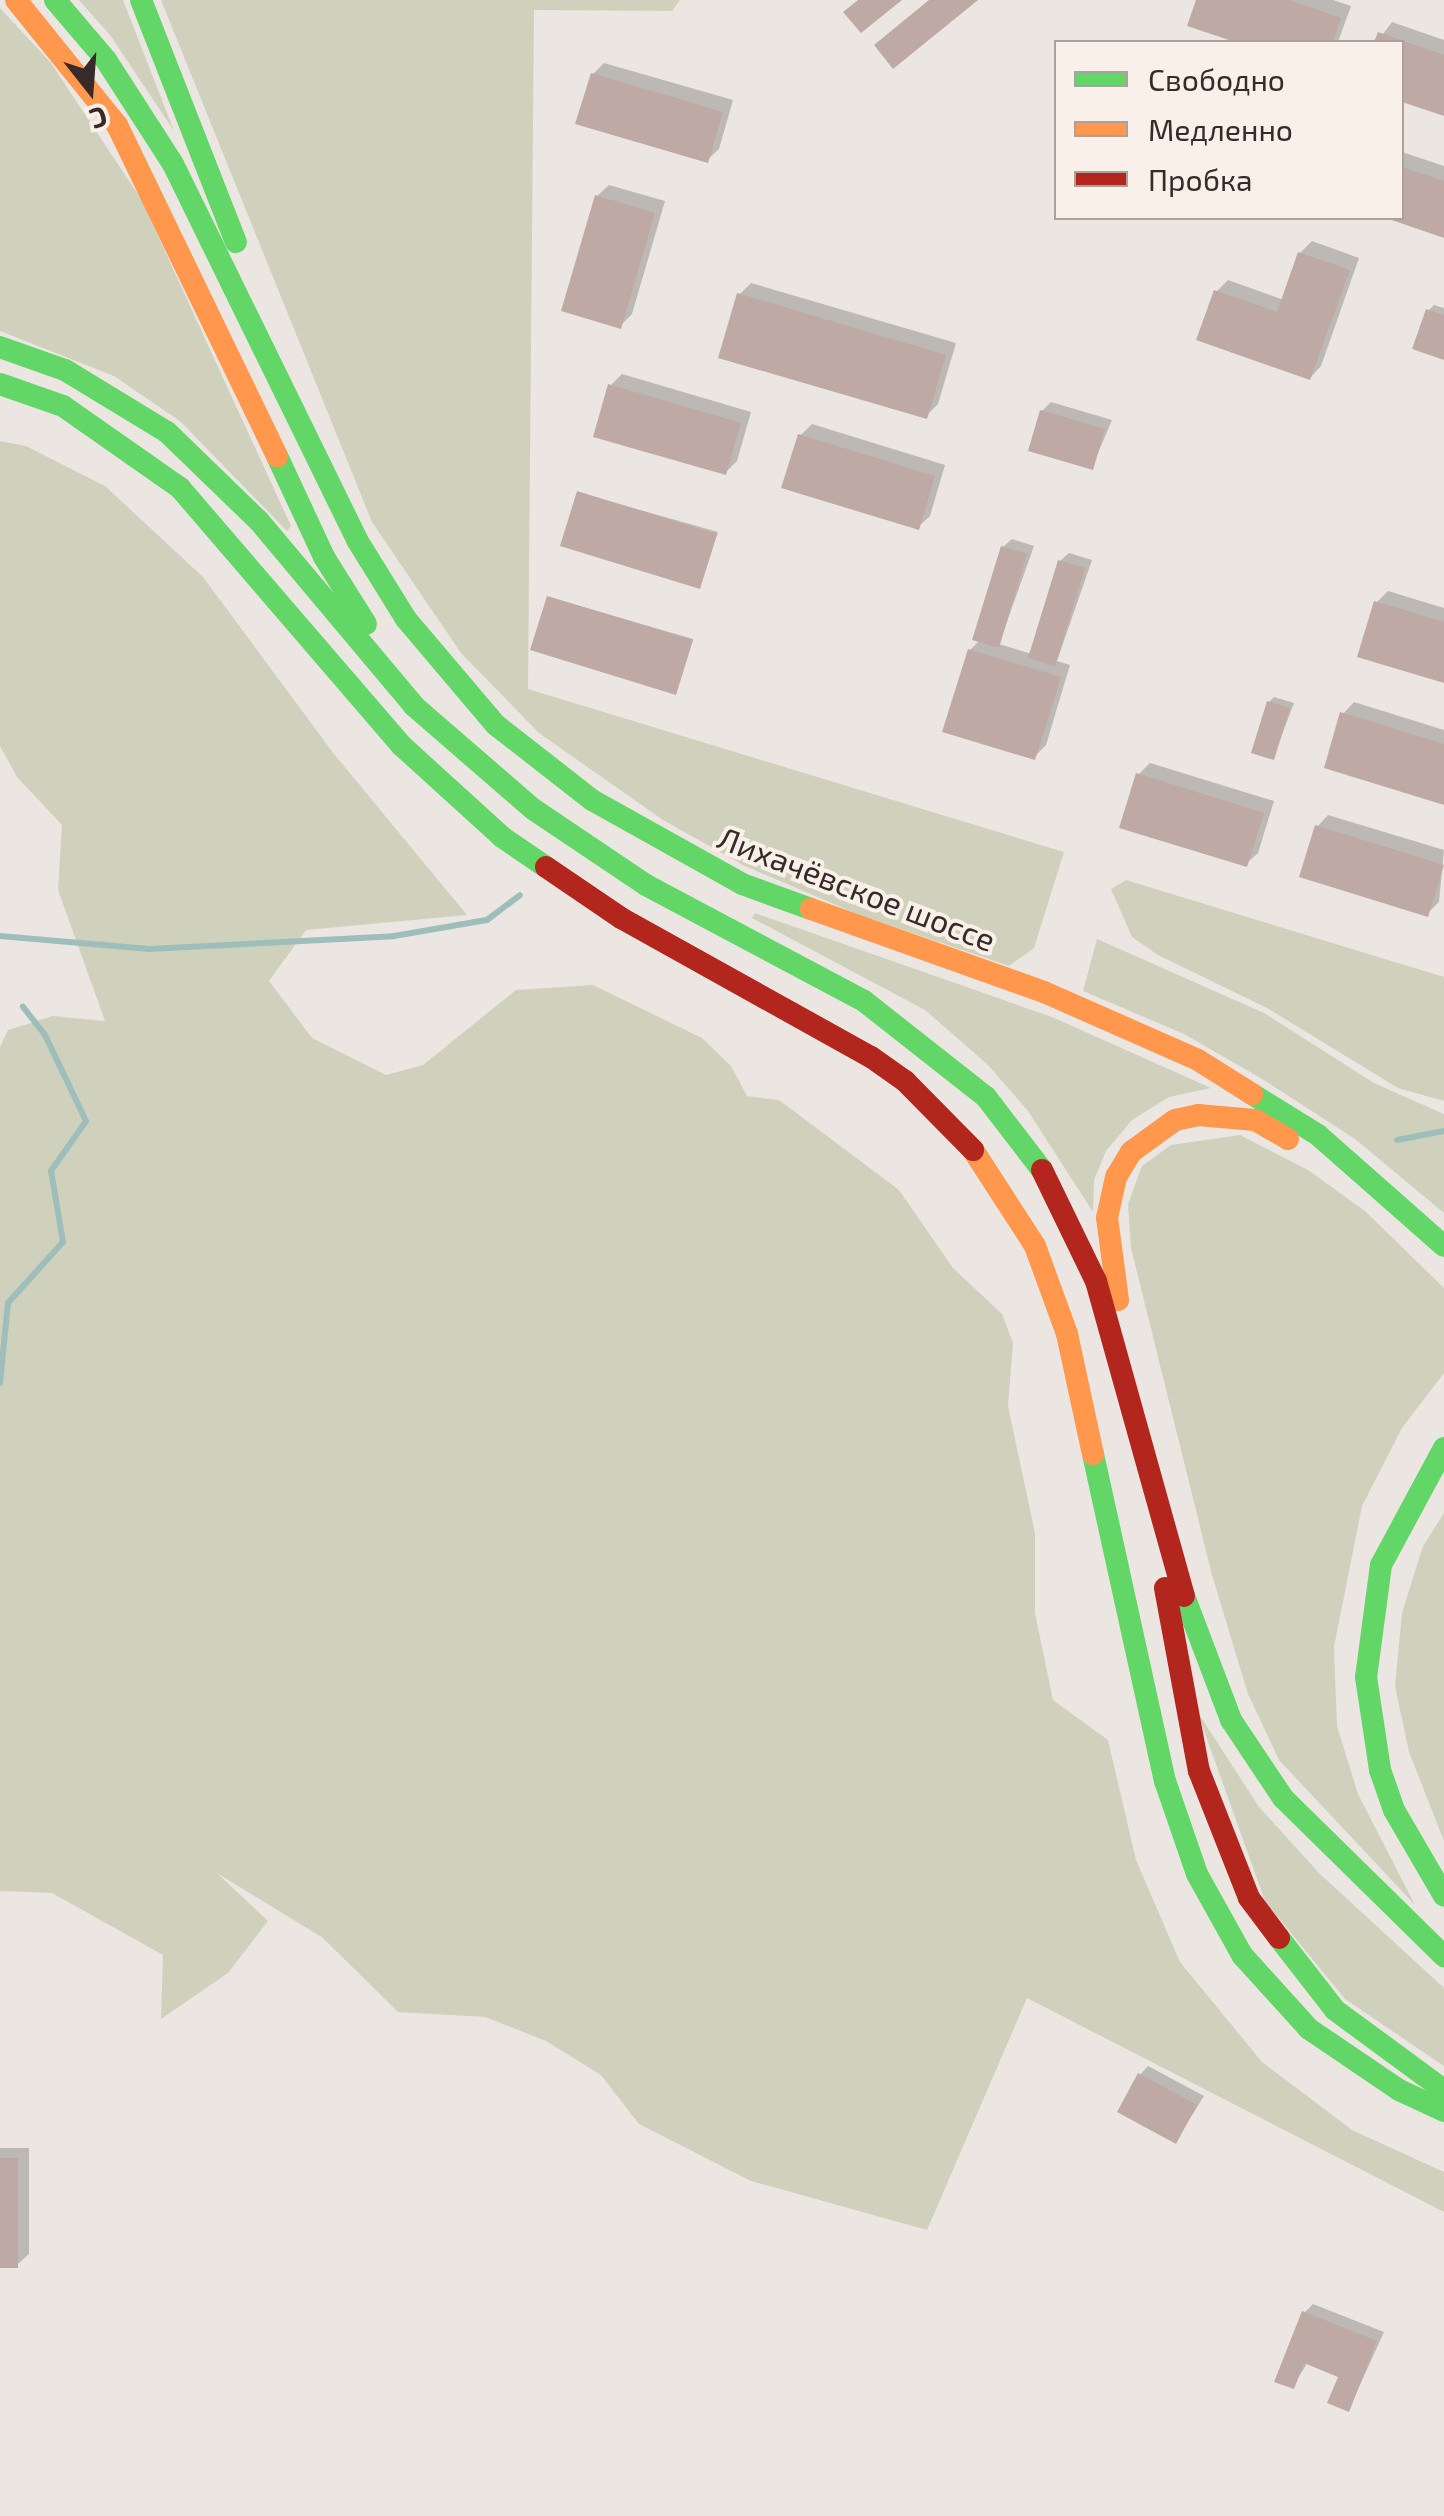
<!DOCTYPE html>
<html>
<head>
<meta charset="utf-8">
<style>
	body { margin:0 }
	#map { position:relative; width:1444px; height:2516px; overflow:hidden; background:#ece6e2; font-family:"Exo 2",sans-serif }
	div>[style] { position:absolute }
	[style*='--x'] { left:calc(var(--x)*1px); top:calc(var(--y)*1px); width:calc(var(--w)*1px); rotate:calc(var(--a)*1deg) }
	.green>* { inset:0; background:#cfd1bc }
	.shadow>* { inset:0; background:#0003 }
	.stream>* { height:6px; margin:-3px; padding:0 3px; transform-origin:3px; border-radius:3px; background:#9ebebb }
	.building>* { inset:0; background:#bfa9a4 }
	.fast>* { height:22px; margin:-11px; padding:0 11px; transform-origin:11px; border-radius:11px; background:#63d668 }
	.slow>* { height:22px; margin:-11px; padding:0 11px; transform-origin:11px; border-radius:11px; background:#ff974d }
	.jam>* { height:22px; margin:-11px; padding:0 11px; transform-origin:11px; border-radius:11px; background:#b3261e }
	span { translate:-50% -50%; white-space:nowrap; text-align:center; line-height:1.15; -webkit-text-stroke:8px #f9f0e9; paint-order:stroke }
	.street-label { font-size:32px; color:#362b29 }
	.legend { position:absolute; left:1054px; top:40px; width:350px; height:180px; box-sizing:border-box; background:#f9f0e9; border:2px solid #aba19c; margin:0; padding:12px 18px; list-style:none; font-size:30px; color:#362b29 }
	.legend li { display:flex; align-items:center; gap:20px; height:50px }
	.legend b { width:50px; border:2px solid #aba19c }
	.north { position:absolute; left:40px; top:40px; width:100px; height:100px; -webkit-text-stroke:8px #f9f0e9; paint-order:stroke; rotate:163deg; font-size:28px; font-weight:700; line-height:40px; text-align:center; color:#362b29 }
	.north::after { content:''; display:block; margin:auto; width:35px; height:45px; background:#362b29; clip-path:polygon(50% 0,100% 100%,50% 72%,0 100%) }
</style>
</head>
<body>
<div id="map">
	<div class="green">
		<div style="clip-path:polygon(79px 0,123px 0,174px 131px,110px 35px)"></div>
		<div style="clip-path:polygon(161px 0,680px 0,672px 11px,534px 10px,528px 689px,1064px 852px,1034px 948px,1009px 966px,857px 914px,745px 866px,663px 820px,539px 733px,461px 653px,372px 522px)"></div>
		<div style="clip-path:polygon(0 8px,51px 63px,141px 199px,291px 526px,287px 531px,180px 421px,114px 376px,0 331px)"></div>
		<div style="clip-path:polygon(0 441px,26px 446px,105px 486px,203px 577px,334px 754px,467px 915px,306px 930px,269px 981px,312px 1038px,386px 1075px,423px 1065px,516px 990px,593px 985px,702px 1038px,731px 1066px,747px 1096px,779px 1100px,899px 1190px,953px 1268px,1002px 1314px,1013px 1343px,1008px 1406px,1035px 1533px,1035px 1613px,1053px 1700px,1108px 1740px,1136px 1860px,1180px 1962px,1262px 2062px,1352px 2130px,1444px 2172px,1444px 2212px,1027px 1998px,927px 2230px,751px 2181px,639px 2124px,601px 2075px,546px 2041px,485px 2017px,398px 2012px,323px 1938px,217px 1873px,268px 1921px,228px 1973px,161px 2019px,163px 1955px,52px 1893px,0 1891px,0 1047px,8px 1030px,53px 1016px,105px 1021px,58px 890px,62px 825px,17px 777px,0 746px)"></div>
		<div style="clip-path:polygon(1126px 880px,1444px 977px,1444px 1101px,1398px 1088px,1267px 1008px,1158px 955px,1132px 937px,1111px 889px)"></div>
		<div style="clip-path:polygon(755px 913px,1052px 1017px,1211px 1088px,1169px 1097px,1132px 1120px,1106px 1151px,1094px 1180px,1093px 1212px,1028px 1111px,988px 1065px,925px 1010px,752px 918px)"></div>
		<div style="clip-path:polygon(1097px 939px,1264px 1013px,1374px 1083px,1444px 1114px,1444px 1213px,1355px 1139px,1264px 1080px,1184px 1034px,1083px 991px)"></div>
		<div style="clip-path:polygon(1240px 1135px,1308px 1170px,1365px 1211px,1444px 1288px,1444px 1373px,1402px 1428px,1362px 1506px,1334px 1647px,1337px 1726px,1358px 1794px,1415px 1905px,1279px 1760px,1248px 1694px,1212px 1575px,1131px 1248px,1128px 1204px,1142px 1166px,1171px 1145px)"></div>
		<div style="clip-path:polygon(1444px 1513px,1444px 1841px,1409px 1752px,1395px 1686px,1402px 1613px,1423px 1546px)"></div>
		<div style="clip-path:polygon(1197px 1711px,1259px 1807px,1319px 1873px,1444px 1988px,1444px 2066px,1345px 1999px,1265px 1901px)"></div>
	</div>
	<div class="shadow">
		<div style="clip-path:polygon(1199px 0,1333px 0,1351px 6px,1338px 42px,1243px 42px,1191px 24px)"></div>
		<div style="clip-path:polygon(1392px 22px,1444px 40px,1444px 114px,1402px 99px,1402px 42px,1377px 42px)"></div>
		<div style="clip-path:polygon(604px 63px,733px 100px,719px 149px,707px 160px,593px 74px)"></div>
		<div style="clip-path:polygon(1402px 152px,1444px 166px,1444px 236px,1392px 218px,1402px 218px)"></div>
		<div style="clip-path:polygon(609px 185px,665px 201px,632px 314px,620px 326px,597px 196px)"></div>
		<div style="clip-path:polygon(1312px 241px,1359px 258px,1321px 366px,1310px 378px,1216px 292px,1228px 280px,1284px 300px,1300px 253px)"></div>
		<div style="clip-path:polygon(751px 283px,956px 343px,938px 404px,926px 416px,739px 295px)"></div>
		<div style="clip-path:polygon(1434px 305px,1444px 308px,1444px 355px,1429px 310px)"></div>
		<div style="clip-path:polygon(622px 374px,751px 412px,737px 461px,725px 473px,610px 386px)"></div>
		<div style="clip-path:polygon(1051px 402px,1112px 420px,1092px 467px,1042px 411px)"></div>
		<div style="clip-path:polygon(812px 424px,945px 465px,930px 516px,918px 527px,800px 436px)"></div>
		<div style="clip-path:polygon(580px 493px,718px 532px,701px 584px)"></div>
		<div style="clip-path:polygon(1012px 539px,1034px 546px,999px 644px,1032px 654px,1060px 561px,1069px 553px,1092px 560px,1057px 661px,1070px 665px,1046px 745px,1034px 757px,970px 650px,980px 640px,1003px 547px)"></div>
		<div style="clip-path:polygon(1388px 591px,1444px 608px,1444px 680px,1377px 602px)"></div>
		<div style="clip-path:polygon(549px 597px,693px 639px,677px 690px)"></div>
		<div style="clip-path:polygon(1274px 697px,1294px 703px,1273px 758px,1269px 702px)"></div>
		<div style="clip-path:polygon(1354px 702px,1444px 730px,1444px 802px,1343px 714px)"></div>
		<div style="clip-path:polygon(1150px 763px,1274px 801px,1258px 853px,1246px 864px,1138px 775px)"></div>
		<div style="clip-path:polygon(1328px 815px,1444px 850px,1439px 902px,1427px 914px,1317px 827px)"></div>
		<div style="clip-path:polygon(1148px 2066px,1204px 2096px,1176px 2141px,1140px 2075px)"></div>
		<div style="clip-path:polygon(0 2148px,29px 2148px,29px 2254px,17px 2265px,0 2265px)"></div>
		<div style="clip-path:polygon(1313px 2304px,1384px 2332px,1349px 2409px,1341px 2375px,1308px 2362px,1293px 2386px,1304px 2313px)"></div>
	</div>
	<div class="stream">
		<div style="--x:0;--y:936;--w:150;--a:5"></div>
		<div style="--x:149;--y:949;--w:245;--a:-3"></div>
		<div style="--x:394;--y:936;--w:94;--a:-9.8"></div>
		<div style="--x:487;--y:920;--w:41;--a:-37.1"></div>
		<div style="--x:1397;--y:1140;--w:48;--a:-10.8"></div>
		<div style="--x:0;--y:1383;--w:80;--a:-84.3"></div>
		<div style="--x:8;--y:1303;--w:82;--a:-48"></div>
		<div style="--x:63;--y:1242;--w:72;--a:-99.6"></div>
		<div style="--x:51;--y:1171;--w:61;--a:-55"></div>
		<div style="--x:86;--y:1121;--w:95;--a:-115.5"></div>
		<div style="--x:45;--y:1035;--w:36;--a:-128"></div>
	</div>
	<div class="building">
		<div style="clip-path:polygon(858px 0,902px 0,861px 33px,843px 12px)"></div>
		<div style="clip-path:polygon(929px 0,978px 0,893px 69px,874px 45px)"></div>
		<div style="clip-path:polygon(1196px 0,1289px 0,1341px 18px,1333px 42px,1235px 42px,1187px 26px)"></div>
		<div style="clip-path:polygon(1378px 32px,1444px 55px,1444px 116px,1402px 102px,1402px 42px,1374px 42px)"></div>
		<div style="clip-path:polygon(591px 73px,723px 112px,708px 163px,575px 124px)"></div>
		<div style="clip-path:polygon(1402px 167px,1444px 181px,1444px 238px,1386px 218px,1402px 218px)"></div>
		<div style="clip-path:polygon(595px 195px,655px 213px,621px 329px,561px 311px)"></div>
		<div style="clip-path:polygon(1298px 252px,1350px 270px,1310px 380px,1196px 340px,1214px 290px,1277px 312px)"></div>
		<div style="clip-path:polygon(737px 293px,946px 355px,927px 419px,718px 358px)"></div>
		<div style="clip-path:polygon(1426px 309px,1444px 315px,1444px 360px,1412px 349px)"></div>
		<div style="clip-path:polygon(608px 384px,741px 423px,726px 475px,593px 437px)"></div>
		<div style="clip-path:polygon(1040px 410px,1105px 429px,1093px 470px,1028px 451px)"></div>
		<div style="clip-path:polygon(798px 434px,935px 476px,919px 530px,781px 488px)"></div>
		<div style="clip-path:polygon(577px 491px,717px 534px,700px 589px,560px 546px)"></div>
		<div style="clip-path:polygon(1001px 546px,1027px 554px,999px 648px,972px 640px)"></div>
		<div style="clip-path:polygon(1058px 560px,1085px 568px,1055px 666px,1028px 658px)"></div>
		<div style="clip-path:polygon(547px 596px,693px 640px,676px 695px,530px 650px)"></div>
		<div style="clip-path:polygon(1374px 601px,1444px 622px,1444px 683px,1357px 657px)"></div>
		<div style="clip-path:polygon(968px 649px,1061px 677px,1035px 760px,942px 732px)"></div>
		<div style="clip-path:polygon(1267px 701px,1290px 708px,1274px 760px,1251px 753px)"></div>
		<div style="clip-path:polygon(1340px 712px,1444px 744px,1444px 805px,1324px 768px)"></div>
		<div style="clip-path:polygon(1136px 773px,1264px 813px,1247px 867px,1119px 828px)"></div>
		<div style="clip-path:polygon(1315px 825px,1444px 865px,1428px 917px,1299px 877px)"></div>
		<div style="clip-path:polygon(1138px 2073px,1197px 2105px,1176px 2144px,1117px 2112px)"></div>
		<div style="clip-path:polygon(0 2158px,18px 2158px,18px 2268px,0 2268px)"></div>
		<div style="clip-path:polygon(1302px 2311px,1377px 2341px,1349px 2412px,1327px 2403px,1338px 2377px,1304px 2363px,1294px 2389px,1274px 2382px)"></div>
	</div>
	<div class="fast">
		<div style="--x:55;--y:0;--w:79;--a:49.6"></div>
		<div style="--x:106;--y:60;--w:124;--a:57.2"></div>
		<div style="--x:173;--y:164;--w:419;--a:63.9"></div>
		<div style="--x:357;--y:540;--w:93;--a:58.2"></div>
		<div style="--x:406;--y:619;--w:139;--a:49.7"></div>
		<div style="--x:496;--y:725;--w:122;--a:38"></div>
		<div style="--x:592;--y:800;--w:172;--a:29.2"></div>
		<div style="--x:742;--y:884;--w:73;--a:19.9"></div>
		<div style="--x:141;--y:0;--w:260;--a:68.6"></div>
		<div style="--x:0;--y:347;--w:69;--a:19.5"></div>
		<div style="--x:65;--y:370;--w:119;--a:31.3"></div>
		<div style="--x:167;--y:432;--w:128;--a:44.1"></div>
		<div style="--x:259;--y:521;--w:241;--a:50"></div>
		<div style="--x:414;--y:706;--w:157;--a:40.9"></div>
		<div style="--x:533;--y:809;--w:136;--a:33.9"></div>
		<div style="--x:646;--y:885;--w:247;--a:28"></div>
		<div style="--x:864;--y:1001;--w:155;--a:38.2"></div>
		<div style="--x:986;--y:1097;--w:92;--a:52.5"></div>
		<div style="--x:0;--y:384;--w:67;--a:19.2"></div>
		<div style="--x:63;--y:406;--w:143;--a:35"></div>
		<div style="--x:180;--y:488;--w:339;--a:49.3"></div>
		<div style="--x:401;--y:745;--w:137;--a:42.3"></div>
		<div style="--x:502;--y:837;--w:53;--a:34.3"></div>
		<div style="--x:277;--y:456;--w:111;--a:65"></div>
		<div style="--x:324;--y:557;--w:79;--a:57.9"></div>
		<div style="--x:1252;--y:1094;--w:78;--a:31.8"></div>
		<div style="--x:1318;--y:1135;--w:168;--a:41.4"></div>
		<div style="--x:1444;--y:1448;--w:133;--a:118.3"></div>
		<div style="--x:1381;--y:1565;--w:113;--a:97.6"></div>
		<div style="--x:1366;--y:1677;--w:94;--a:81.4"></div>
		<div style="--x:1380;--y:1770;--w:42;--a:70.7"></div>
		<div style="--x:1394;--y:1810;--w:99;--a:59.8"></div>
		<div style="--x:1093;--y:1454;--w:335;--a:77.6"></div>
		<div style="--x:1165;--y:1781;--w:98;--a:71"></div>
		<div style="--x:1197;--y:1874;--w:93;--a:60.9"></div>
		<div style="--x:1242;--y:1955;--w:100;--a:47.8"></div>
		<div style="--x:1309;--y:2029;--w:109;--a:34.1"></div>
		<div style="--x:1399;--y:2090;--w:50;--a:25"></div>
		<div style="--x:1184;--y:1596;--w:133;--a:69.2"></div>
		<div style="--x:1231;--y:1720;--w:94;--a:56.3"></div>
		<div style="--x:1283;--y:1798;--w:226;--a:44.5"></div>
		<div style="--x:1279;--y:1938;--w:91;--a:52.1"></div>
		<div style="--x:1335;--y:2010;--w:135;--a:36.3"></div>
	</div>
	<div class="slow">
		<div style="--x:16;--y:0;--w:161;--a:51.1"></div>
		<div style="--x:117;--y:125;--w:368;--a:64.2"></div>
		<div style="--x:811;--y:909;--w:247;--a:19.6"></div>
		<div style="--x:1044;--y:992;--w:168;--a:23.8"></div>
		<div style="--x:1198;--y:1060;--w:64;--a:32.2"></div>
		<div style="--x:973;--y:1150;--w:114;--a:57.1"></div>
		<div style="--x:1035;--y:1246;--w:94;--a:70"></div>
		<div style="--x:1067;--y:1334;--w:123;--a:77.8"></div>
		<div style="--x:1118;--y:1300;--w:83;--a:-97.6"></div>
		<div style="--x:1107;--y:1218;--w:42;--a:-77.6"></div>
		<div style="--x:1116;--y:1177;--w:29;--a:-59"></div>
		<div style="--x:1131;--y:1152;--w:54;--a:-36"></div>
		<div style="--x:1175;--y:1120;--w:24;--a:-12"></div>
		<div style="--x:1198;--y:1115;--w:57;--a:5"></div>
		<div style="--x:1255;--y:1120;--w:38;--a:30"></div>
	</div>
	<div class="jam">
		<div style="--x:546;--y:867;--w:91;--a:34.2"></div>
		<div style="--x:621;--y:918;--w:286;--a:29.1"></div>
		<div style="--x:871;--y:1057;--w:42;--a:35.2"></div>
		<div style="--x:905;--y:1081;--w:97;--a:45.4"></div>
		<div style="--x:1042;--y:1170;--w:123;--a:64.1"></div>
		<div style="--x:1096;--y:1281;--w:327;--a:74.4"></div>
		<div style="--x:1165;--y:1588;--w:186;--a:79.5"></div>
		<div style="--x:1199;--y:1771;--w:136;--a:68.5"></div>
		<div style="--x:1249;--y:1898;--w:50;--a:53.1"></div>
	</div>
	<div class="street-label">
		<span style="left:857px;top:888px;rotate:21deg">Лихачёвское шоссе</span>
	</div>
	<ul class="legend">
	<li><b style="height:12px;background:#63d668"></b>Свободно</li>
	<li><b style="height:12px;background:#ff974d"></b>Медленно</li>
	<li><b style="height:12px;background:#b3261e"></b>Пробка</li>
	</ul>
	<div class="north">С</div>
</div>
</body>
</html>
